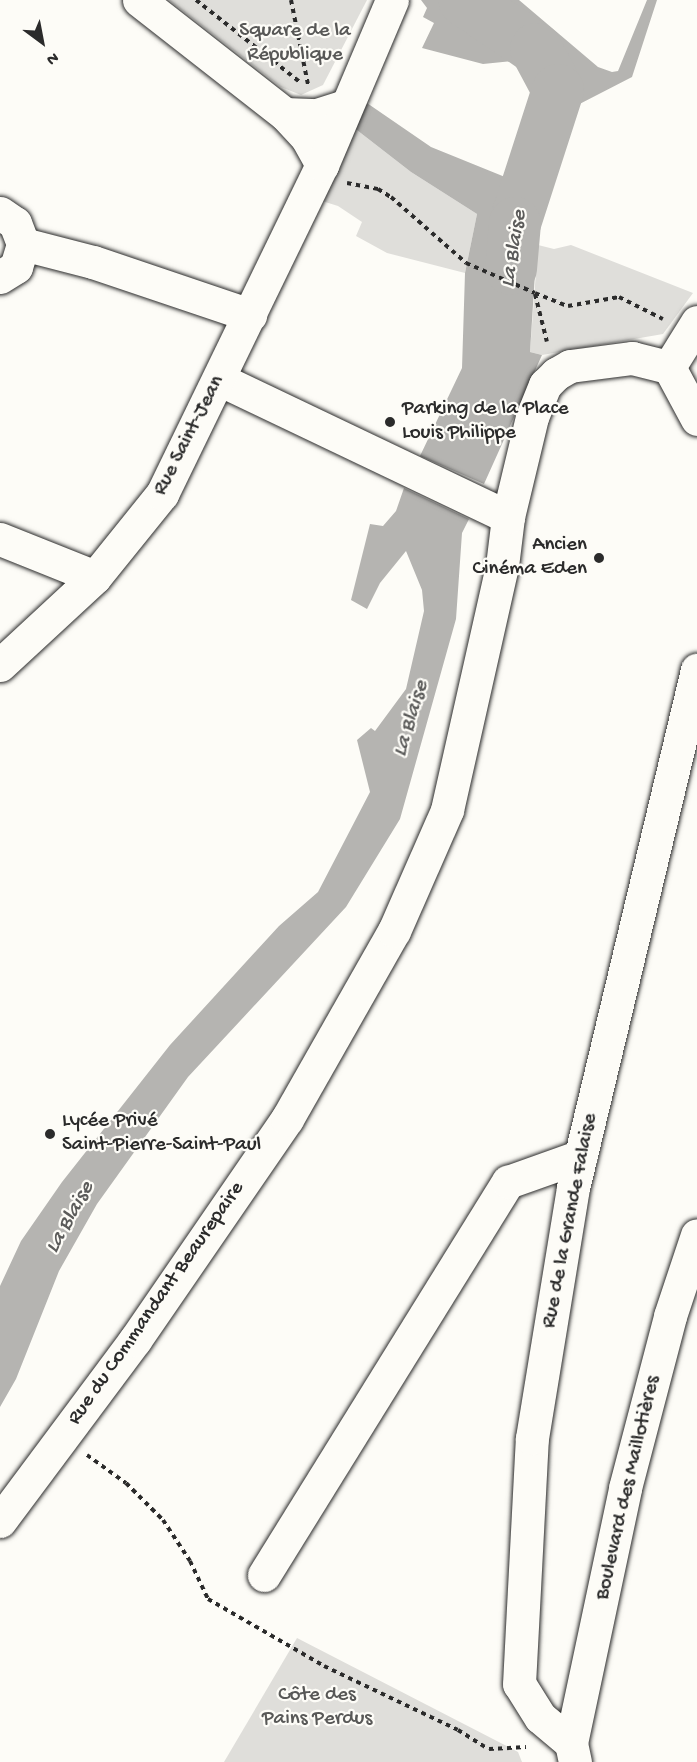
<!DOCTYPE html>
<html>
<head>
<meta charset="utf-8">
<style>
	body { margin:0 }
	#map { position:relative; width:697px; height:1762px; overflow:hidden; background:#fdfcf7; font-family:"Gochi Hand",sans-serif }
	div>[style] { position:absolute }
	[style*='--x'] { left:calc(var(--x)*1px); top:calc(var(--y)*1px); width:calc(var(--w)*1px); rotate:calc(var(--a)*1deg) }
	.green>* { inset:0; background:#dfdeda }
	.water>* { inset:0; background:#b5b4b1 }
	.river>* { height:52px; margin:-26px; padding:0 26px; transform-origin:26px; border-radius:26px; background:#b5b4b1 }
	.path>* { height:4px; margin-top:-2px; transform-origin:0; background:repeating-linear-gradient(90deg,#2b2b2b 0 4.5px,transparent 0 9px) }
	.roads { filter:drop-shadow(0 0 2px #2b2b2b) drop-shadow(0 0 2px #2b2b2b) }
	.minor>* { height:33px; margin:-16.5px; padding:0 16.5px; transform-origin:16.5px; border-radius:16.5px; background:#fdfcf7 }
	.major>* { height:33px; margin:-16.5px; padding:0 16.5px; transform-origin:16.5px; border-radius:16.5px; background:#fdfcf7 }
	.dots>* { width:16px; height:16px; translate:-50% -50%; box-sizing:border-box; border:3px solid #fdfcf7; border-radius:50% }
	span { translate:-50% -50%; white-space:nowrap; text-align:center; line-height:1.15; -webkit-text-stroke:4.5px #fdfcf7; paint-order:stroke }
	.park-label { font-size:21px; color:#585857 }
	.poi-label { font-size:21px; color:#2b2b2b }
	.left { translate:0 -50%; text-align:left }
	.right { translate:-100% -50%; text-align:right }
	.street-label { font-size:21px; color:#2b2b2b }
	.water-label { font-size:22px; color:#5b5b5a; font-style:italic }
	.north { position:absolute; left:12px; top:12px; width:60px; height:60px; -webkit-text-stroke:4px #fdfcf7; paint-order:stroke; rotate:148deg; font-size:16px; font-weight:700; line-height:24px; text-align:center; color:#2b2b2b }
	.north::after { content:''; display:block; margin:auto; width:21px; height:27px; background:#2b2b2b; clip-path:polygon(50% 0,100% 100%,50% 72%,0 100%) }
</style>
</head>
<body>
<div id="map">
	<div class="green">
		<div style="clip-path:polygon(169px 0,367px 0,323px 85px,301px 95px,281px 87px)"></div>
		<div style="clip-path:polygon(353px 127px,411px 172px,477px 214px,465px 273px,387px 253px,356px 236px,362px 222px,338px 206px,322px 201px)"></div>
		<div style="clip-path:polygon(538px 245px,554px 249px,571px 245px,693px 293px,663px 334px,542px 355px,530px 352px)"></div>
		<div style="clip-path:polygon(297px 1638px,518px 1752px,522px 1762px,224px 1762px)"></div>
	</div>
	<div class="water">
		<div style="clip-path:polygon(421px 0,519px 0,598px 67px,612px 72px,618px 71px,647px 0,657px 0,632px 77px,564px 112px,561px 120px,531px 109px,539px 79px,524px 60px,483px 64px,422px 48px,434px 23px,423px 17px,427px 8px)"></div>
		<div style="clip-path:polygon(364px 101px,431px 147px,505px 177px,502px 187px,539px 210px,530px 352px,542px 355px,484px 484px,420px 456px,462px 368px,465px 273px,477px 214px,411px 172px,353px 127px)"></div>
		<div style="clip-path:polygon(404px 488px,469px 519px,462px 533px,456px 619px,400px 819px,346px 907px,188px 1077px,97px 1204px,59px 1271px,16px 1379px,0 1407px,0 1286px,21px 1241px,62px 1182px,170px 1045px,279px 926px,318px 892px,370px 792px,357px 740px,371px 728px,375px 731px,406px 689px,424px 611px,422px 590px,406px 551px,380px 583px,367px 609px,351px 600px,370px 524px,383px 526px,396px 511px)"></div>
	</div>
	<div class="river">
		<div style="--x:464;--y:0;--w:87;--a:34.2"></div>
		<div style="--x:536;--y:49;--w:47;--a:61.8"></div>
		<div style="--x:558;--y:90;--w:140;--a:107.9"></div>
		<div style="--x:515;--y:223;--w:46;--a:95"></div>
	</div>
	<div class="path">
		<div style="--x:196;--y:0;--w:132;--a:38.3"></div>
		<div style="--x:291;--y:0;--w:86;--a:78.6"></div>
		<div style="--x:347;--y:183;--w:32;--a:11"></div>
		<div style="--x:378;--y:189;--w:15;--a:32"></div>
		<div style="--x:391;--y:197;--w:100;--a:41.3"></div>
		<div style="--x:466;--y:263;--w:75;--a:23.5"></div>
		<div style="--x:535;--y:293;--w:35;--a:22"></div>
		<div style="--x:568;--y:306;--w:52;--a:-10"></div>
		<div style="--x:619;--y:297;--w:49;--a:26.6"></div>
		<div style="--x:535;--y:294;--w:49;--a:76"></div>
		<div style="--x:87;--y:1455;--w:48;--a:35.7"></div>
		<div style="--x:126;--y:1483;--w:52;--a:45"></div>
		<div style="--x:163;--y:1520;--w:49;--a:56.6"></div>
		<div style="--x:190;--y:1561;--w:42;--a:64.7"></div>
		<div style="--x:208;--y:1599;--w:134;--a:30"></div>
		<div style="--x:324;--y:1666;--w:148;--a:25.5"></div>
		<div style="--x:458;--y:1730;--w:36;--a:32"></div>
		<div style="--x:489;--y:1749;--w:37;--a:-3"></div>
	</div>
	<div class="roads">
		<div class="minor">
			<div style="--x:139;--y:0;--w:185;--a:38"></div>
			<div style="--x:285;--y:114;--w:33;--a:47"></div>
			<div style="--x:307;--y:138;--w:31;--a:61"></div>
			<div style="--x:285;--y:114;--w:32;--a:2"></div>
			<div style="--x:317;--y:115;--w:28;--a:-18"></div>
			<div style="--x:0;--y:213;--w:18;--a:34"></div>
			<div style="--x:15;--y:223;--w:22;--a:69"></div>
			<div style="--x:23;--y:244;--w:24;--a:107"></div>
			<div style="--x:16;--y:267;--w:19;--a:148"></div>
			<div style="--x:23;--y:244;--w:72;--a:14.4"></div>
			<div style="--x:93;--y:262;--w:166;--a:18.7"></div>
			<div style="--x:669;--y:367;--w:59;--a:61.7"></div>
			<div style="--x:669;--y:367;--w:53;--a:-58.1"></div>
			<div style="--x:508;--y:517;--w:103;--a:-76.5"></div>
			<div style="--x:532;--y:417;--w:35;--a:-68"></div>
			<div style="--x:545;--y:385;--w:16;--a:-45"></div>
			<div style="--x:556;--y:374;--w:16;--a:-30"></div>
			<div style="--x:570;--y:366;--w:63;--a:-7.4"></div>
			<div style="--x:632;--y:358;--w:38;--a:14"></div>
			<div style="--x:0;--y:539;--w:102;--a:21.8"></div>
			<div style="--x:0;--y:1521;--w:226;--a:-53.3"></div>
			<div style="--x:135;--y:1340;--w:268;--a:-55.5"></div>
			<div style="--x:287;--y:1119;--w:216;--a:-60.4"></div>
			<div style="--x:394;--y:931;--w:132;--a:-66.3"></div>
			<div style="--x:447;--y:810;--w:250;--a:-77.3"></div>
			<div style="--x:502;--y:566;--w:49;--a:-83"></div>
			<div style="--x:508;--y:517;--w:320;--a:-154.5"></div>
			<div style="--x:264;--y:1575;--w:463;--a:-58.2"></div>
			<div style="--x:508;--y:1182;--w:77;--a:-19.6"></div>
			<div style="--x:571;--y:1743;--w:261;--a:-78"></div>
			<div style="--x:625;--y:1488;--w:178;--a:-75.3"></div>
			<div style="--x:670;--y:1316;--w:85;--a:-71.6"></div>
			<div style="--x:575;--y:1762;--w:19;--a:-102"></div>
			<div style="--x:571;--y:1743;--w:40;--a:-140"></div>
			<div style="--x:540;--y:1717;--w:39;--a:-122"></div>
			<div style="--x:519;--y:1684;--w:246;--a:-87"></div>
			<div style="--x:532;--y:1438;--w:253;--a:-80.7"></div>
			<div style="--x:573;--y:1188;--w:533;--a:-76.54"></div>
		</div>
		<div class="major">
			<div style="--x:0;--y:665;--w:129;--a:-42.8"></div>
			<div style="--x:95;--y:577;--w:107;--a:-51.1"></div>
			<div style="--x:162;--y:494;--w:366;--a:-64.1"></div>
			<div style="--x:322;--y:165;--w:179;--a:-67"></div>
		</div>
	</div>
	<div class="dots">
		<div style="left:390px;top:422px;background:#2b2b2b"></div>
		<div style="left:599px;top:558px;background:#2b2b2b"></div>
		<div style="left:50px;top:1134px;background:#2b2b2b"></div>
	</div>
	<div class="park-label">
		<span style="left:295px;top:44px">Square de la<br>République</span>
		<span style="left:317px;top:1708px">Côte des<br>Pains Perdus</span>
	</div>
	<div class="poi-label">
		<span class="left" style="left:402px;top:422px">Parking de la Place<br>Louis Philippe</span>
		<span class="right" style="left:587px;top:558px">Ancien<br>Cinéma Eden</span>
		<span class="left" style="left:62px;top:1134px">Lycée Privé<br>Saint-Pierre-Saint-Paul</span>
	</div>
	<div class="street-label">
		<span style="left:190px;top:436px;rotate:-63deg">Rue Saint-Jean</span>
		<span style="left:571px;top:1221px;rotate:-79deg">Rue de la Grande Falaise</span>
		<span style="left:157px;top:1304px;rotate:-55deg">Rue du Commandant Beaurepaire</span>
		<span style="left:629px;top:1488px;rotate:-77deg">Boulevard des Maillotières</span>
	</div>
	<div class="water-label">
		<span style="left:515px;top:249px;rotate:-81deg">La Blaise</span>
		<span style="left:412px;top:719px;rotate:-73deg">La Blaise</span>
		<span style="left:71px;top:1218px;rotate:-61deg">La Blaise</span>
	</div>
	<div class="north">N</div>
</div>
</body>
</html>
